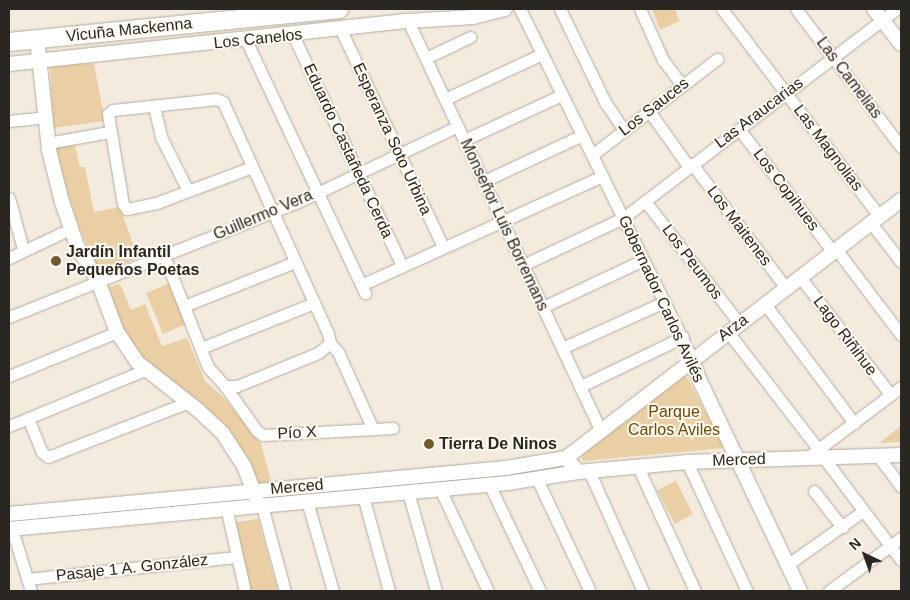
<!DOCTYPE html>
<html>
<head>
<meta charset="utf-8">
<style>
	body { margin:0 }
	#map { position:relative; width:910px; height:600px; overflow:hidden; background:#f3ebde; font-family:Helvetica,sans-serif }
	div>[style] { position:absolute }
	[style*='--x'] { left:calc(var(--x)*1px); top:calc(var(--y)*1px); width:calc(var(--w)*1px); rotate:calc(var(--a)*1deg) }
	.green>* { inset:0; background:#eacfa4 }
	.roads { filter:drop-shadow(0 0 1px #b4aca0) drop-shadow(0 0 1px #b4aca0) }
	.minor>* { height:11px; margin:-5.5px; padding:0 5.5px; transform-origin:5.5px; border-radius:5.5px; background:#fff }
	.tertiary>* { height:14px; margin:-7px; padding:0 7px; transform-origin:7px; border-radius:7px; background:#fff }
	.primary>* { height:18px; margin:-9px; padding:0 9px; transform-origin:9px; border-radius:9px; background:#fff }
	.dots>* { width:14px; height:14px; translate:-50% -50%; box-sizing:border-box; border:2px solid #fef9f1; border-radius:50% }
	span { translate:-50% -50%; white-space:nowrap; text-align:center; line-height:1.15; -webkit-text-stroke:4px #fef9f1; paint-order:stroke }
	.street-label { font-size:16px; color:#2a2723 }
	.poi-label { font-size:16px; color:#2a2723; font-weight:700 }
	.left { translate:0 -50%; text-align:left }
	.park-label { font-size:16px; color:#6b4b01 }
	.frame { position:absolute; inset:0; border:10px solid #2a2723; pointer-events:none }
	.north { position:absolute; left:840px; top:530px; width:50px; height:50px; -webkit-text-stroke:4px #fef9f1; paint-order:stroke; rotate:318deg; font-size:14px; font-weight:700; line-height:20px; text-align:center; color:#2a2723 }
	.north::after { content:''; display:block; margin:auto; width:18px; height:22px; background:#2a2723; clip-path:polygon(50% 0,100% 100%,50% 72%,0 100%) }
</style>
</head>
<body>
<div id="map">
	<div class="green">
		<div style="clip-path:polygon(652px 9px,675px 9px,680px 21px,660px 30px)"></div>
		<div style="clip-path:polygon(50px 63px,94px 64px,105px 121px,53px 128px)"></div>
		<div style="clip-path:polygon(74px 142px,80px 167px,85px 167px,94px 212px,120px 207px,138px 258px,99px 274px,79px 227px,59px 166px,56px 146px)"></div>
		<div style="clip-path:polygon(172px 282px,189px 323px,163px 334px,146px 293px)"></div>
		<div style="clip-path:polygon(120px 284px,131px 310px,145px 304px,162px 346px,187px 338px,205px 381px,225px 399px,261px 444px,272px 485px,258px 486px,243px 458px,130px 348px,108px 287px)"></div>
		<div style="clip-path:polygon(684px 372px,725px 448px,583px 461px,580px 451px)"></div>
		<div style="clip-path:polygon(901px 426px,901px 442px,879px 443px)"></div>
		<div style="clip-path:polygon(676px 481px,693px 514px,675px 524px,657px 490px)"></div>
		<div style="clip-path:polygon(258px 519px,278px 591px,248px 591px,229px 523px)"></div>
	</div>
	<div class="roads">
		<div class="minor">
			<div style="--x:520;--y:9;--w:390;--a:63.8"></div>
			<div style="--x:560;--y:9;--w:103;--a:64.2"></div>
			<div style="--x:605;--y:102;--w:34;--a:56"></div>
			<div style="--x:640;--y:9;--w:56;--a:65.7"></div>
			<div style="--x:663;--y:60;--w:31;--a:53"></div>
			<div style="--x:722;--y:9;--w:260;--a:52.8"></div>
			<div style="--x:796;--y:9;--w:173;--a:52.7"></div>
			<div style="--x:408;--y:21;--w:451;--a:64.8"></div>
			<div style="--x:341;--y:30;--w:240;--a:64.8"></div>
			<div style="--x:293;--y:35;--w:255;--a:64.7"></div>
			<div style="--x:246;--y:40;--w:280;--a:64.8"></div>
			<div style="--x:426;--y:58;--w:49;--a:-25.5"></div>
			<div style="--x:445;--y:99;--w:107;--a:-24.9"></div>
			<div style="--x:154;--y:106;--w:32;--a:77"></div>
			<div style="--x:161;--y:137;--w:60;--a:63.4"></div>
			<div style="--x:649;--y:111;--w:69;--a:54.5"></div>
			<div style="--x:9;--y:121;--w:36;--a:-6"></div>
			<div style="--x:739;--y:129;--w:155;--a:52.6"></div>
			<div style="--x:464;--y:140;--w:108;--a:-24.7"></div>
			<div style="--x:48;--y:143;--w:62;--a:-10.2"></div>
			<div style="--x:592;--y:155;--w:158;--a:-37.5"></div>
			<div style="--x:692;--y:164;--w:156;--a:52.8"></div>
			<div style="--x:252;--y:167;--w:103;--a:159.4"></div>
			<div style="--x:156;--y:203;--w:30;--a:168"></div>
			<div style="--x:127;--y:209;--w:6;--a:-129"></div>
			<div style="--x:123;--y:204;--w:91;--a:-99.5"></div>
			<div style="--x:108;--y:114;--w:6;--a:-39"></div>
			<div style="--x:113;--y:110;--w:104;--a:-6.1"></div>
			<div style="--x:216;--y:99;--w:8;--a:23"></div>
			<div style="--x:223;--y:102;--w:254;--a:65.6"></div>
			<div style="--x:328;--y:333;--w:10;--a:79"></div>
			<div style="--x:484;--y:181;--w:108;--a:-25.1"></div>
			<div style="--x:9;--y:198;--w:53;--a:74.6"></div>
			<div style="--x:645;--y:201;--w:154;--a:52.4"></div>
			<div style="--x:871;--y:223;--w:49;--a:52.4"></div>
			<div style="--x:836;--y:249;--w:108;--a:52.9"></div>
			<div style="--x:164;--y:256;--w:119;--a:68.4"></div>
			<div style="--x:208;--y:367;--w:25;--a:48"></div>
			<div style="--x:225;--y:386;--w:12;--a:0"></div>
			<div style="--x:237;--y:386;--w:87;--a:-22.2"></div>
			<div style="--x:318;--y:353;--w:16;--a:-40"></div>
			<div style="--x:9;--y:258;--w:68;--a:-25.4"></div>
			<div style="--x:523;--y:265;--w:110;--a:-25.2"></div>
			<div style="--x:623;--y:218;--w:344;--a:-37.4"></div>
			<div style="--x:800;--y:277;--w:149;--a:52.4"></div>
			<div style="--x:361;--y:285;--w:265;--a:-24.3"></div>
			<div style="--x:765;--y:304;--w:149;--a:53.2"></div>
			<div style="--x:184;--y:306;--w:119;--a:-21.6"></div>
			<div style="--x:543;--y:307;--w:110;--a:-25.2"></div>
			<div style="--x:9;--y:317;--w:309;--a:-21.7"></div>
			<div style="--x:296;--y:203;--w:179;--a:-25.4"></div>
			<div style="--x:728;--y:332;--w:148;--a:52.4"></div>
			<div style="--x:330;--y:343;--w:12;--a:48"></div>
			<div style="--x:338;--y:352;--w:85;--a:65.6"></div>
			<div style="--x:201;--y:348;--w:122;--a:-21.7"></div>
			<div style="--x:562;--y:348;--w:112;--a:-24.3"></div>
			<div style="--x:9;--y:376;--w:117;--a:-22.2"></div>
			<div style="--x:225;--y:386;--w:55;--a:54.6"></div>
			<div style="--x:257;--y:431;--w:7;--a:34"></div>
			<div style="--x:263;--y:435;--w:130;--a:-3.1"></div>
			<div style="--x:581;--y:386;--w:113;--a:-25.7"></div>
			<div style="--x:28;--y:418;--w:37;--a:68"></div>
			<div style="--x:42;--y:452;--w:8;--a:40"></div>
			<div style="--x:48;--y:457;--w:150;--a:-21.4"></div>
			<div style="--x:9;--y:426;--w:147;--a:-22.4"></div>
			<div style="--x:812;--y:454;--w:111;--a:-37"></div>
			<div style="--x:878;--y:456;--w:38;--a:53"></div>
			<div style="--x:823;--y:457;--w:129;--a:52.9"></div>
			<div style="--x:687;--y:462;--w:142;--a:65.1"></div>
			<div style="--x:638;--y:467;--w:136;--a:65.3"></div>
			<div style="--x:589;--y:471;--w:132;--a:65.8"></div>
			<div style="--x:537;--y:479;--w:124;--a:64.7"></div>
			<div style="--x:489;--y:484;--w:119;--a:64.5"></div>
			<div style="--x:440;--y:489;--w:113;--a:64.8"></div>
			<div style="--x:814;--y:491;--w:46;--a:52.1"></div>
			<div style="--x:408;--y:492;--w:103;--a:74.2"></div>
			<div style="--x:363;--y:496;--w:98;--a:74.7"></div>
			<div style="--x:307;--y:501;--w:94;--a:73.9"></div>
			<div style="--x:262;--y:506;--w:88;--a:74.9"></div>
			<div style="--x:226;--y:507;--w:86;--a:77.3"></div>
			<div style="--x:12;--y:529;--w:65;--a:73"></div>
			<div style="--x:787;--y:565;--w:93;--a:-35.4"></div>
			<div style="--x:27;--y:579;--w:210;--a:-6"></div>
			<div style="--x:829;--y:591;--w:89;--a:-36.4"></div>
		</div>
		<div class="tertiary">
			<div style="--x:874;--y:9;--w:44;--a:52.4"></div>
			<div style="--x:37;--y:39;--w:112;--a:83.8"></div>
			<div style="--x:49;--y:150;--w:54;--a:76"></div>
			<div style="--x:62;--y:202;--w:46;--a:71.2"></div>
			<div style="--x:77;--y:246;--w:41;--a:59"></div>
			<div style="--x:98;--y:281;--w:54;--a:69.6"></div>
			<div style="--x:117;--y:332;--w:36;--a:56"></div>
			<div style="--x:137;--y:362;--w:78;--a:38.2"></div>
			<div style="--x:198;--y:410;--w:33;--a:43"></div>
			<div style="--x:222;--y:432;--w:40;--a:57.1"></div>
			<div style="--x:244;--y:466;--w:34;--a:69"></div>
			<div style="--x:9;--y:64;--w:401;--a:-6.2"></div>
			<div style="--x:408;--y:21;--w:65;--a:-3.5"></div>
			<div style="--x:473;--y:17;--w:33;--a:-14"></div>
			<div style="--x:692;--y:359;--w:21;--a:71"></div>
			<div style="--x:699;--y:379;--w:235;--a:64.5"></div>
			<div style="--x:566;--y:458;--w:423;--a:-37.6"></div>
			<div style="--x:9;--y:514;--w:499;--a:-5.3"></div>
			<div style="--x:506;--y:468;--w:61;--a:-9.5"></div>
			<div style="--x:566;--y:458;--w:18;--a:49"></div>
			<div style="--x:9;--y:529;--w:501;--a:-5.27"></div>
			<div style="--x:508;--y:483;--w:71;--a:-8.9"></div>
			<div style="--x:578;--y:472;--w:109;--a:-5.2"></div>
			<div style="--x:687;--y:462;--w:214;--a:-1.9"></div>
		</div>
		<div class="primary">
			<div style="--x:9;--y:42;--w:332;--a:-5.7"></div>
		</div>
	</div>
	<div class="dots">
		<div style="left:56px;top:261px;background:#72582a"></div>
		<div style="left:429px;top:444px;background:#72582a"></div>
	</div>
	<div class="street-label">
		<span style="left:129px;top:30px;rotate:-6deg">Vicuña Mackenna</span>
		<span style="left:258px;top:39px;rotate:-6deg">Los Canelos</span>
		<span style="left:849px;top:78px;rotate:53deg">Las Camelias</span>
		<span style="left:654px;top:107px;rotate:-38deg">Los Sauces</span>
		<span style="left:759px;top:113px;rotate:-37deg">Las Araucarias</span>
		<span style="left:392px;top:139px;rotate:65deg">Esperanza Soto Urbina</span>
		<span style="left:828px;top:148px;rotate:53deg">Las Magnolias</span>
		<span style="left:348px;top:151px;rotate:65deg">Eduardo Castañeda Cerda</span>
		<span style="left:786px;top:190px;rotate:53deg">Los Copihues</span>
		<span style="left:263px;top:215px;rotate:-23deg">Guillermo Vera</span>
		<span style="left:504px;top:225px;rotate:65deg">Monseñor Luis Borremans</span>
		<span style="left:739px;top:226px;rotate:53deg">Los Maitenes</span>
		<span style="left:692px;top:262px;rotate:53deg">Los Peumos</span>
		<span style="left:661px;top:299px;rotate:65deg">Gobernador Carlos Avilés</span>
		<span style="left:733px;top:328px;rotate:-37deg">Arza</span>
		<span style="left:845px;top:336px;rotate:53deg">Lago Riñihue</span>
		<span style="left:297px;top:433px;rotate:-3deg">Pío X</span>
		<span style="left:739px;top:460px;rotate:-2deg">Merced</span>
		<span style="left:297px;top:487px;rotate:-5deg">Merced</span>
		<span style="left:132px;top:568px;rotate:-6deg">Pasaje 1 A. González</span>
	</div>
	<div class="poi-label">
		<span class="left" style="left:66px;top:261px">Jardín Infantil<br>Pequeños Poetas</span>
		<span class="left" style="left:439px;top:444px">Tierra De Ninos</span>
	</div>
	<div class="park-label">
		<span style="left:674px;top:421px">Parque<br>Carlos Aviles</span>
	</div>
	<div class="frame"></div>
	<div class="north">N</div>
</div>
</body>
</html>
